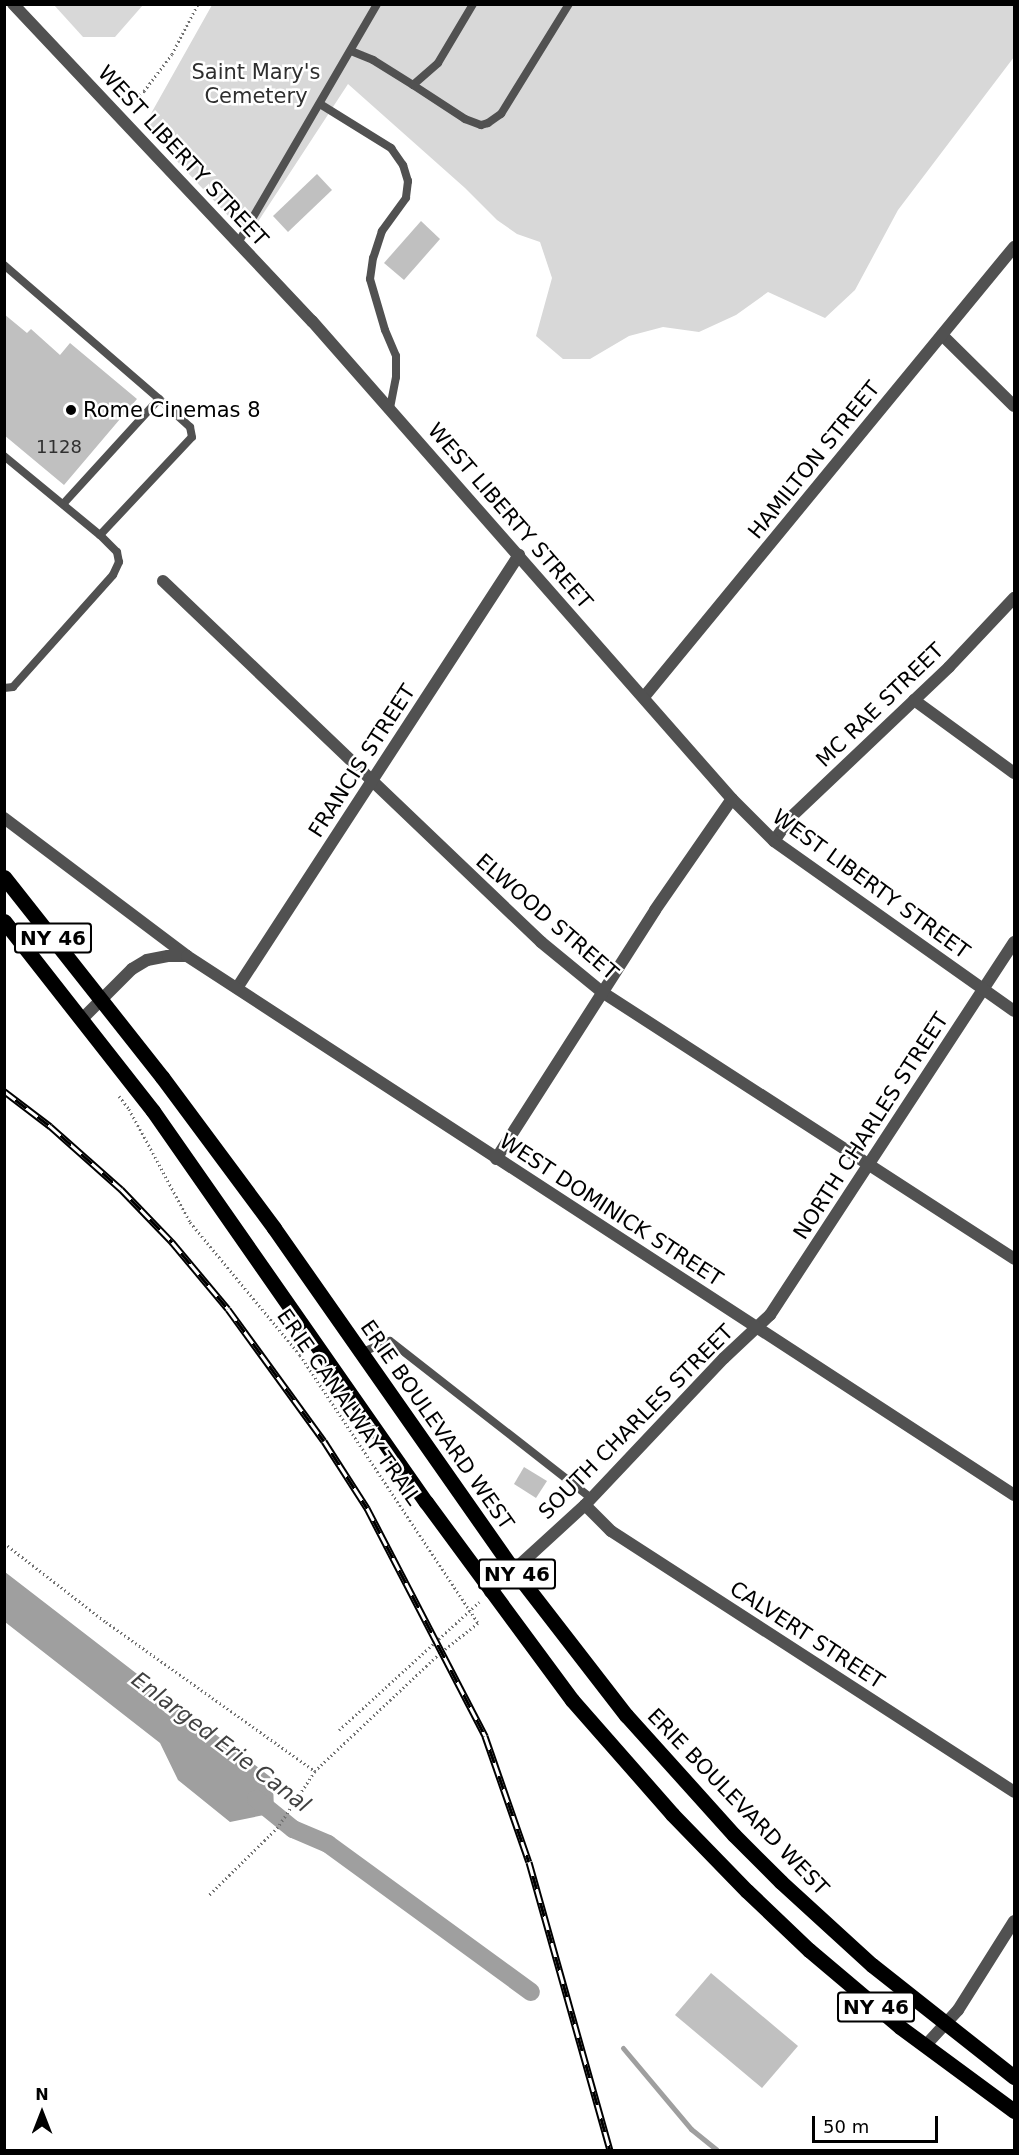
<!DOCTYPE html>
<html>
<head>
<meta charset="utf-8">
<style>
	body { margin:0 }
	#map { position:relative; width:1019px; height:2155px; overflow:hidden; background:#fff; font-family:"DejaVu Sans",sans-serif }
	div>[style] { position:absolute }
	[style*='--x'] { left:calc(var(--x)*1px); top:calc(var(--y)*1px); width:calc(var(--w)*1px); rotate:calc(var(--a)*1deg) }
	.green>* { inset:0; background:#d8d8d8 }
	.water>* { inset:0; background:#9f9f9f }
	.stream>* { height:5px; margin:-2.5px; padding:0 2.5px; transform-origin:2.5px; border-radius:2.5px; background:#9f9f9f }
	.canal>* { height:18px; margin:-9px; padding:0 9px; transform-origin:9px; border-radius:9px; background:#9f9f9f }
	.building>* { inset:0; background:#c0c0c0 }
	.path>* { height:3px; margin-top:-1.5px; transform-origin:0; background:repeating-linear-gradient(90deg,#737373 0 1.5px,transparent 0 4.5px) }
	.service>* { height:8px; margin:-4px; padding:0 4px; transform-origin:4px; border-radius:4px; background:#515151 }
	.minor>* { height:12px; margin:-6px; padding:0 6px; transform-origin:6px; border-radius:6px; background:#515151 }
	.tertiary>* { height:12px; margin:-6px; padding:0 6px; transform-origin:6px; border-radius:6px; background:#515151 }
	.primary>* { height:15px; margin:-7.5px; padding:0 7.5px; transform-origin:7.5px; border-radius:7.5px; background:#000 }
	.rail>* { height:7px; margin-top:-3.5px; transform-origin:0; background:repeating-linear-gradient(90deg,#fff 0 14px,#000 0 28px); box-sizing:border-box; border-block:2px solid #000 }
	.dots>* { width:16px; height:16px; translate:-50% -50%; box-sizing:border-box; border:3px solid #fff; border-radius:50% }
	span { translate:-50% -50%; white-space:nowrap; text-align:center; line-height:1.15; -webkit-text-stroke:5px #fff; paint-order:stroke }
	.number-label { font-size:18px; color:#303030 }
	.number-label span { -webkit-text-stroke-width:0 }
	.shield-label span { padding:2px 4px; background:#fff; border:2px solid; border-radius:4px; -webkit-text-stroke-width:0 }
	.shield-label { font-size:20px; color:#000; font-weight:700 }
	.park-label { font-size:21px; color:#2f2f2f }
	.street-label { font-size:21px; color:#000 }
	.poi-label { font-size:21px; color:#000 }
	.left { translate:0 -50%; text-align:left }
	.water-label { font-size:22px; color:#404040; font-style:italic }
	.frame { position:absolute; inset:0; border:6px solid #000; pointer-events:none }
	.north { position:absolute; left:12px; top:2083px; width:60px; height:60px; -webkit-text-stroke:4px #fff; paint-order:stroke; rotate:0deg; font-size:16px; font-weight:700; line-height:24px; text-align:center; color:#000 }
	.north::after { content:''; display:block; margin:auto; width:21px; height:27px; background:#000; clip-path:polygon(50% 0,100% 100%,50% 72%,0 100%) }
	.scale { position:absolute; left:812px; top:2116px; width:126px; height:27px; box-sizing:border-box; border:3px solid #000; border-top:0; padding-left:8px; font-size:18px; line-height:21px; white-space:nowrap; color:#000; -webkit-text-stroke:4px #fff; paint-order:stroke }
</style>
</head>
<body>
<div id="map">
	<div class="green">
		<div style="clip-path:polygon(54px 5px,143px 5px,115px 37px,83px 37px)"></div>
		<div style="clip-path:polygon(212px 5px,1014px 5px,1014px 57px,898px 210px,855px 290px,825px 318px,768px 292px,736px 315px,699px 332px,663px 327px,629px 336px,590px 359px,563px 359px,536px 336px,552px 278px,540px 242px,517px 234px,497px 220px,465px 188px,348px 84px,248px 237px,144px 126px)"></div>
	</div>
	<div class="water">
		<div style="clip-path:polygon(5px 1572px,273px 1779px,274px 1813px,230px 1822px,178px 1780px,160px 1743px,5px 1622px)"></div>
	</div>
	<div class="stream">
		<div style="--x:623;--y:2048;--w:106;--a:50"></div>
		<div style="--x:691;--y:2129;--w:33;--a:39"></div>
	</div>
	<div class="canal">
		<div style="--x:256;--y:1799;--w:48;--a:39"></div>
		<div style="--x:293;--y:1829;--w:38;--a:23"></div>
		<div style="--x:328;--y:1844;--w:251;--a:36.1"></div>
	</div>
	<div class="building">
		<div style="clip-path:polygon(317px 174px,332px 190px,288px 232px,273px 216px)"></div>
		<div style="clip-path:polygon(421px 221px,440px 239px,404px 280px,384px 263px)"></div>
		<div style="clip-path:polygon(4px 314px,27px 333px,31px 329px,60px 355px,70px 343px,137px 399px,64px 485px,4px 435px)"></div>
		<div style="clip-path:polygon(524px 1467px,547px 1481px,536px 1498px,514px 1484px)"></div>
		<div style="clip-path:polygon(711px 1973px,798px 2046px,762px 2088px,675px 2015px)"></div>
	</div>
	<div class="path">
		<div style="--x:125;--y:105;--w:24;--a:-36"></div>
		<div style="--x:144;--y:91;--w:46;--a:-52.9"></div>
		<div style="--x:172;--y:54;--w:56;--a:-62.5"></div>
		<div style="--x:119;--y:1096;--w:16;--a:52"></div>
		<div style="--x:129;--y:1109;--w:128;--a:61.6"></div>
		<div style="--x:190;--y:1222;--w:173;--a:50.4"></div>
		<div style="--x:300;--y:1355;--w:322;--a:56.4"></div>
		<div style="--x:478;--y:1623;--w:48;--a:141.7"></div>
		<div style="--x:440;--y:1653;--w:172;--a:136.7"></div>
		<div style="--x:315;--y:1771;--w:67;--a:123.5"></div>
		<div style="--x:278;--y:1827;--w:97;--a:135.4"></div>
		<div style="--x:4;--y:1543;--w:129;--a:37.8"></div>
		<div style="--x:106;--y:1622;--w:257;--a:35.5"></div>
		<div style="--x:339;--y:1730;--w:190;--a:-42.4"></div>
	</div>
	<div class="service">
		<div style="--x:351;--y:51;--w:24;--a:22"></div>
		<div style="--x:373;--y:60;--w:47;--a:32"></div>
		<div style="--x:413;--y:85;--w:33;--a:-41"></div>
		<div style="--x:438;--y:63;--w:69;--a:-59.3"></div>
		<div style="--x:413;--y:85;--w:62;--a:33.2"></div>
		<div style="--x:465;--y:119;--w:17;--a:21"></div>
		<div style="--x:481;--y:125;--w:7;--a:-16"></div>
		<div style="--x:488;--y:123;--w:16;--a:-35"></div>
		<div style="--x:501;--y:114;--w:129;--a:-58.3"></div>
		<div style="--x:320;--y:104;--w:84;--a:31.8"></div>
		<div style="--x:391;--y:148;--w:21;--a:55"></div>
		<div style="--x:403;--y:165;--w:17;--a:73"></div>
		<div style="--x:408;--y:181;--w:17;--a:97"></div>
		<div style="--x:406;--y:198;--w:41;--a:126"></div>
		<div style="--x:382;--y:231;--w:28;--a:108"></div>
		<div style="--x:373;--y:258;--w:21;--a:98"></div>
		<div style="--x:370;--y:279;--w:53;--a:73.6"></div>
		<div style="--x:385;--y:330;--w:28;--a:67"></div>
		<div style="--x:396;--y:356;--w:21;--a:90"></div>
		<div style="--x:396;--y:377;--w:33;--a:101"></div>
		<div style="--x:238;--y:243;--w:276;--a:-59.8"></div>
		<div style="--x:4;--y:265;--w:205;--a:40.8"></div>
		<div style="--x:159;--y:399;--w:142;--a:132.4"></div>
		<div style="--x:4;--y:456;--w:124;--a:39.5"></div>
		<div style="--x:100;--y:535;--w:24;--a:45"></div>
		<div style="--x:117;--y:552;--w:10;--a:79"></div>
		<div style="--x:119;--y:562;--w:14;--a:115"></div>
		<div style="--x:113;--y:575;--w:150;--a:131.8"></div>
		<div style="--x:13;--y:687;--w:9;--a:174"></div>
		<div style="--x:100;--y:535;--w:134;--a:-46.8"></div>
		<div style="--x:192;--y:437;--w:10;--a:-101"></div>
		<div style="--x:190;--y:427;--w:42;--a:-137.9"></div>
		<div style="--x:360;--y:1353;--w:32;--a:-22"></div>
		<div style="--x:390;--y:1341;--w:255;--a:38"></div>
	</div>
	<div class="minor">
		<div style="--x:942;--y:335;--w:101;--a:44.6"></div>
		<div style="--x:163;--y:581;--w:523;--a:43.68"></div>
		<div style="--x:541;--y:942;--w:79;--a:39.3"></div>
		<div style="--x:602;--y:992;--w:491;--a:32.9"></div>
		<div style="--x:644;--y:697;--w:583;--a:-50.57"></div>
		<div style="--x:914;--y:700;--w:124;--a:36.1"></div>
		<div style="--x:4;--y:818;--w:229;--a:37"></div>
		<div style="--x:774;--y:841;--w:28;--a:-55"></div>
		<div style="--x:790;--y:818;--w:219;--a:-43.5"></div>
		<div style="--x:949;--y:667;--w:95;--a:-46.7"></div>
		<div style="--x:237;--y:988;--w:517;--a:-56.93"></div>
		<div style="--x:496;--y:1159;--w:295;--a:-57.4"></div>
		<div style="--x:655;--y:910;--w:135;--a:-55.3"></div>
		<div style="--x:585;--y:1505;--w:37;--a:45"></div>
		<div style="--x:611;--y:1531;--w:480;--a:32.9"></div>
		<div style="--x:490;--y:1592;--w:129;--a:-42.5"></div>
		<div style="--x:585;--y:1505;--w:202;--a:-46.6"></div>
		<div style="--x:724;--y:1358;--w:63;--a:-43.1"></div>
		<div style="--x:770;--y:1315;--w:446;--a:-56.8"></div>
	</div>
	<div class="tertiary">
		<div style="--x:13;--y:4;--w:436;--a:46.7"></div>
		<div style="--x:312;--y:321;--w:636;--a:48.7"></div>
		<div style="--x:732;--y:799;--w:59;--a:45"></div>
		<div style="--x:774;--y:841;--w:294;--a:35.3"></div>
		<div style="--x:82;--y:1019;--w:71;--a:-45"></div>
		<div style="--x:132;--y:969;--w:17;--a:-31"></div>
		<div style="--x:147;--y:960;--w:21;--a:-11"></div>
		<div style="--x:168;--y:956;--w:19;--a:0"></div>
		<div style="--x:187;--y:956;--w:987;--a:33.09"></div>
		<div style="--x:925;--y:2046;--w:49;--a:-47.5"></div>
		<div style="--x:958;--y:2010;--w:105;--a:-57.8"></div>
	</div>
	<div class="primary">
		<div style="--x:4;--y:877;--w:255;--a:51.7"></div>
		<div style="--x:162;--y:1077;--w:188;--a:53.4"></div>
		<div style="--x:274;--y:1228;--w:416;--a:55"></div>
		<div style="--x:513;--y:1569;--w:185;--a:52.3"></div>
		<div style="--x:626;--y:1715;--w:161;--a:48"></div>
		<div style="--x:734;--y:1835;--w:66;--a:45"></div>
		<div style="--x:781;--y:1882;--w:123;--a:42.4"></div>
		<div style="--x:872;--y:1965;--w:181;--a:38.3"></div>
		<div style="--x:4;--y:921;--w:241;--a:51.9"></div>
		<div style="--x:153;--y:1111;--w:477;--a:55.1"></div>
		<div style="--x:426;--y:1502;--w:246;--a:53.6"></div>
		<div style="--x:572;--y:1700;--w:152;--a:48.7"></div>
		<div style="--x:672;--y:1814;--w:107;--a:45.8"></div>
		<div style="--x:747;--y:1891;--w:86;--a:43.6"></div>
		<div style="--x:809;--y:1950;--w:119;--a:40.2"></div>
		<div style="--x:900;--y:2027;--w:142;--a:36.4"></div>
	</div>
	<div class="rail">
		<div style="--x:4;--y:1091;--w:58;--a:37.3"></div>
		<div style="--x:50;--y:1126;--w:95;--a:41.6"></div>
		<div style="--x:121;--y:1189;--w:74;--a:46.1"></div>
		<div style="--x:172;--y:1242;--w:87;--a:50.1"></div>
		<div style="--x:228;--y:1309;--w:163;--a:54"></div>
		<div style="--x:324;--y:1441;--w:80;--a:57.3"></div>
		<div style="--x:367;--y:1508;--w:257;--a:62.6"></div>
		<div style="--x:485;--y:1736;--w:133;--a:70.8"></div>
		<div style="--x:529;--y:1862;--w:299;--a:74.3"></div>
	</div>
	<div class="dots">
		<div style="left:71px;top:410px;background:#000"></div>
	</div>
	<div class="number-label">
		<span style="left:59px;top:447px">1128</span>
	</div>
	<div class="shield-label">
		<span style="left:53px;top:938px">NY 46</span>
		<span style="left:517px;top:1574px">NY 46</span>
		<span style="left:876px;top:2007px">NY 46</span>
	</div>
	<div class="park-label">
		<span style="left:256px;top:84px">Saint Mary's<br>Cemetery</span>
	</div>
	<div class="street-label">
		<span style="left:183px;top:156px;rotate:47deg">WEST LIBERTY STREET</span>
		<span style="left:814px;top:460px;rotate:-51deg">HAMILTON STREET</span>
		<span style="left:510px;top:516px;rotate:49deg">WEST LIBERTY STREET</span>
		<span style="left:880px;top:705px;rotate:-44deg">MC RAE STREET</span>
		<span style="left:362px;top:761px;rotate:-57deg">FRANCIS STREET</span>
		<span style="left:871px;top:884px;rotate:36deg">WEST LIBERTY STREET</span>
		<span style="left:547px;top:917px;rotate:41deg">ELWOOD STREET</span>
		<span style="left:871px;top:1126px;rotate:-57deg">NORTH CHARLES STREET</span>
		<span style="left:611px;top:1210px;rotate:33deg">WEST DOMINICK STREET</span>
		<span style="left:349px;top:1407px;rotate:55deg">ERIE CANALWAY TRAIL</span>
		<span style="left:636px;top:1422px;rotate:-45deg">SOUTH CHARLES STREET</span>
		<span style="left:437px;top:1425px;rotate:55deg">ERIE BOULEVARD WEST</span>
		<span style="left:807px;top:1635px;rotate:33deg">CALVERT STREET</span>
		<span style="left:738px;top:1802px;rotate:46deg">ERIE BOULEVARD WEST</span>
	</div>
	<div class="poi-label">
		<span class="left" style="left:83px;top:410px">Rome Cinemas 8</span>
	</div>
	<div class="water-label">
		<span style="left:221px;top:1742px;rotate:37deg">Enlarged Erie Canal</span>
	</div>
	<div class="frame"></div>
	<div class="north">N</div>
	<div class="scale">50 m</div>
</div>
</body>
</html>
